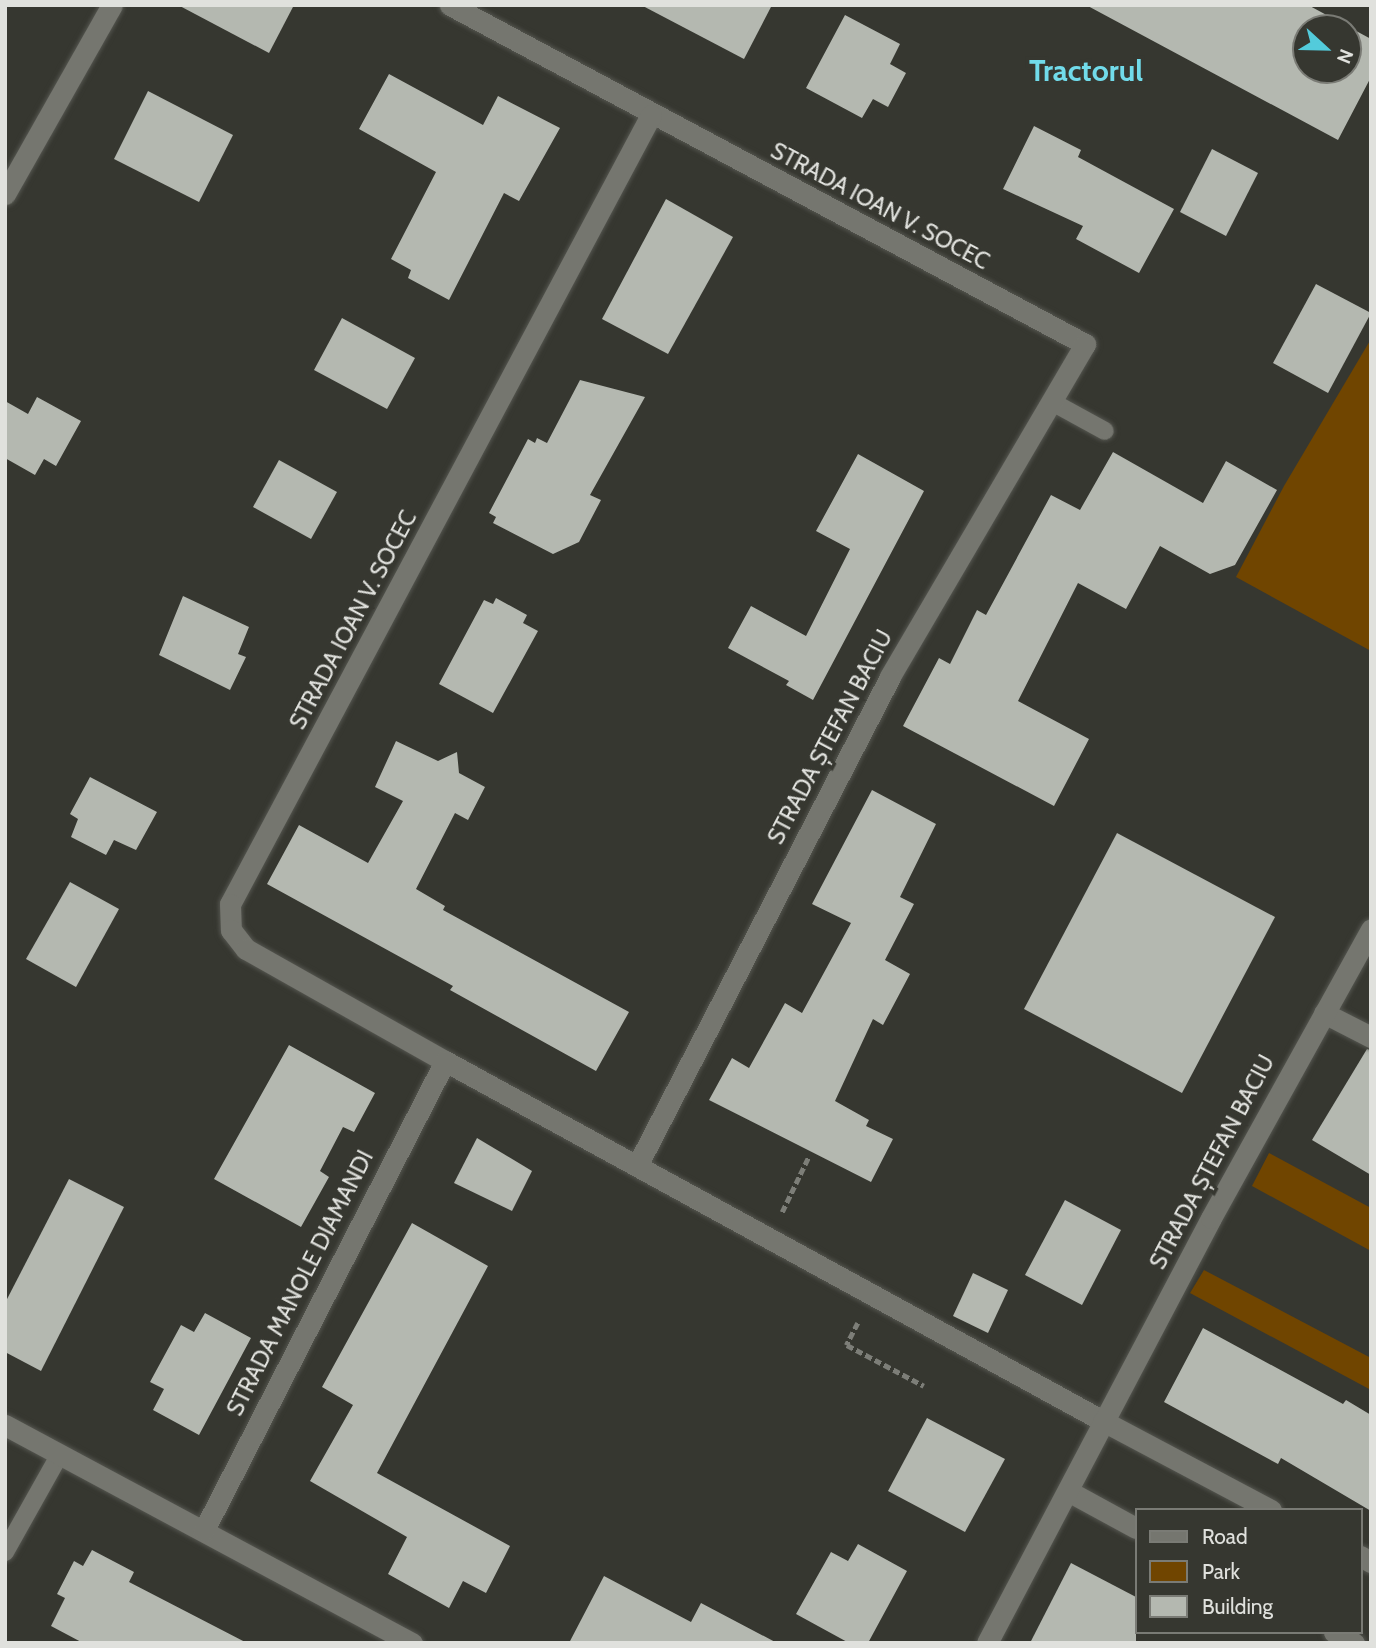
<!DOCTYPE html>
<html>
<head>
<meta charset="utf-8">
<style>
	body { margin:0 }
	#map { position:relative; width:1376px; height:1648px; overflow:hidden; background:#363730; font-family:Cabin,sans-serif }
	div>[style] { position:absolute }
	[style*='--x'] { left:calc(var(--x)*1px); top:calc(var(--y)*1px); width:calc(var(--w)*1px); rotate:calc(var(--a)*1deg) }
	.green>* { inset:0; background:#704500 }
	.building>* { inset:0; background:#b4b8b0 }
	.path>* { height:4.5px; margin-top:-2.25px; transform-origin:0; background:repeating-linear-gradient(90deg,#7d7e78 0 7px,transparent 0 10.5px) }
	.roads { filter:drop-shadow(0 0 2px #54554f) drop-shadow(0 0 2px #54554f) }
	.lane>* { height:18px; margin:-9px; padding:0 9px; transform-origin:9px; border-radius:9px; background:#75766f }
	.street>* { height:21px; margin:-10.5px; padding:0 10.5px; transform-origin:10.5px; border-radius:10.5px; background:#75766f }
	.secondary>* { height:21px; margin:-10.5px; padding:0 10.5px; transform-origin:10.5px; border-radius:10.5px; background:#75766f }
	span { translate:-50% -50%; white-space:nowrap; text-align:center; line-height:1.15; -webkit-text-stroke:7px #363730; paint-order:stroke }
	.street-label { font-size:23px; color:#e0e1dd }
	.district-label { font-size:30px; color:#71dbea; font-weight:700 }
	.frame { position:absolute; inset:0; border:7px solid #e0e1dd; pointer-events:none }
	.legend { position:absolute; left:1135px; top:1508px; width:228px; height:126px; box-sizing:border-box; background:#363730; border:2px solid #7a7b75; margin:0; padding:9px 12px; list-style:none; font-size:21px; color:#e0e1dd }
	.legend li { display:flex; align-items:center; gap:14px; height:35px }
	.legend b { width:35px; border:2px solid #7a7b75 }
	.north { position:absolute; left:1292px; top:14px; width:70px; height:70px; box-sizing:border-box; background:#363730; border:2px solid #7a7b75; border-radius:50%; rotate:112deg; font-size:19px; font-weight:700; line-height:28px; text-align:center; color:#e0e1dd }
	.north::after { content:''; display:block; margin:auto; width:24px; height:32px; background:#53cbdb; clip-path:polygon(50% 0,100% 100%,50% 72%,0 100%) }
</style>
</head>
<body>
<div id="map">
	<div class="green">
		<div style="clip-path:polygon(1371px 339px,1371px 651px,1236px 577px,1284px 486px)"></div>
		<div style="clip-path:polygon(1269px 1153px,1371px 1208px,1371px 1251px,1252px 1186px)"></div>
		<div style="clip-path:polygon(1204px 1270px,1371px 1358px,1371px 1390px,1190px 1293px)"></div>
	</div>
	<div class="building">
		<div style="clip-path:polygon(178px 5px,294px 5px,269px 53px)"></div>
		<div style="clip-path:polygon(641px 5px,772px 5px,744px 59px)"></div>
		<div style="clip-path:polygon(evenodd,1086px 5px,1308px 5px,1371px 39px,1371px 77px,1338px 140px,1086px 5px,1306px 28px,1348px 28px,1348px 70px,1306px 70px,1306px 28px)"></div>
		<div style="clip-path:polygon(845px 15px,900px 44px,890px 64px,906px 73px,888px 107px,873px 99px,862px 118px,806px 88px)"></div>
		<div style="clip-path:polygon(389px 74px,483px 125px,498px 96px,560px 128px,519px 201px,504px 193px,449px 300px,408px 278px,411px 270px,391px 259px,436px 172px,359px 129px)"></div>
		<div style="clip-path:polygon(148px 91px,233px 135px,199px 202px,114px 159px)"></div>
		<div style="clip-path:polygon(1034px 126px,1081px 150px,1078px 157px,1174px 209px,1139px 273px,1076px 239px,1083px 226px,1003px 189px)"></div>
		<div style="clip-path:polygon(1212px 149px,1258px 173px,1226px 236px,1180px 212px)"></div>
		<div style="clip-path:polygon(666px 199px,733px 237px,668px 354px,602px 319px)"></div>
		<div style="clip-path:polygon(1316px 284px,1371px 313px,1328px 393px,1273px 363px)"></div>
		<div style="clip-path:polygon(342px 318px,415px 358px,387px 409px,314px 370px)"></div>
		<div style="clip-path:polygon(580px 380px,645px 397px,590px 495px,601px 500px,579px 542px,553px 554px,493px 523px,496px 517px,489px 513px,528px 439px,535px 443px,537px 438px,547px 443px)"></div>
		<div style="clip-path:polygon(37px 397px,81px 421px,56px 466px,44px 459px,35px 475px,5px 458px,5px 401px,28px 414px)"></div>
		<div style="clip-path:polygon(1113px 452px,1203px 503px,1226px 461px,1277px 490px,1235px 565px,1210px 574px,1160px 546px,1126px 609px,1078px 583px,1018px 701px,1089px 739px,1054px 806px,903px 726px,939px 658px,950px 664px,977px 610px,986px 615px,1051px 495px,1080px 510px)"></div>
		<div style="clip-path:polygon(858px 454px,924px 491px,813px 700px,786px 685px,789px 681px,728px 648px,751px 606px,806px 636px,850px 549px,816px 531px)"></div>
		<div style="clip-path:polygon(279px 460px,337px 492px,311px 539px,253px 507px)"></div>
		<div style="clip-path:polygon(183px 596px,249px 627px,238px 654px,246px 657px,230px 690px,159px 655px)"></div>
		<div style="clip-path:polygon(496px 598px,527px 615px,523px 623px,538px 631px,493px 713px,439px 684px,484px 600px,493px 604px)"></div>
		<div style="clip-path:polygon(396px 741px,438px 761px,457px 752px,459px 773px,485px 787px,468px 820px,455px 813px,416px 889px,445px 906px,443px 910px,629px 1012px,596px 1071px,450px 990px,453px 986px,267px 884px,299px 825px,368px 863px,403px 801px,375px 787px)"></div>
		<div style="clip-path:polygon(90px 777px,157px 812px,136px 850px,114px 840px,106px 855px,71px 837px,78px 819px,70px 814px)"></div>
		<div style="clip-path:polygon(872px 790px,936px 824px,900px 897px,914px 904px,885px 960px,910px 974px,883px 1025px,873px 1019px,835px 1101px,869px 1120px,866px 1126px,893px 1139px,871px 1182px,709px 1100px,732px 1058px,749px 1068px,785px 1003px,802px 1013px,851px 923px,812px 904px)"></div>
		<div style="clip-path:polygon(1117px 833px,1275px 917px,1182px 1093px,1024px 1009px)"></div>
		<div style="clip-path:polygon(70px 882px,119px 909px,76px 987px,26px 959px)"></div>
		<div style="clip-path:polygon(289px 1045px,375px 1093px,354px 1132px,343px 1127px,320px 1171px,329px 1177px,301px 1227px,214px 1179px)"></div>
		<div style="clip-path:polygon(1367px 1049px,1371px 1050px,1371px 1175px,1312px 1140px)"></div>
		<div style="clip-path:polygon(477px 1138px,532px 1171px,512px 1211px,454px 1183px)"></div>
		<div style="clip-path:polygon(69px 1179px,124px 1207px,41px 1371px,5px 1352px,5px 1303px)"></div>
		<div style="clip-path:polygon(1065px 1200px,1121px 1230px,1082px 1305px,1025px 1275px)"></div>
		<div style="clip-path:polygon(412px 1223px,488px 1266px,377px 1473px,510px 1546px,486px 1593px,463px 1581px,449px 1608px,388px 1574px,407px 1537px,310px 1481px,353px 1405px,322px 1387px)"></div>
		<div style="clip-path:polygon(973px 1273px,1008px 1290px,988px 1333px,953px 1316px)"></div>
		<div style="clip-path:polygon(205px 1313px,251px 1338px,199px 1435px,153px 1410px,164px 1389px,150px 1382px,181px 1325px,194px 1332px)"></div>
		<div style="clip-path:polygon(1203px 1328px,1343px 1404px,1346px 1400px,1371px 1415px,1371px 1511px,1281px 1458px,1278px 1464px,1164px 1402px)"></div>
		<div style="clip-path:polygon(927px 1418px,1005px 1459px,965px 1532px,888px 1491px)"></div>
		<div style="clip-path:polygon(858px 1544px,907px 1571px,868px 1643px,849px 1643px,796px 1614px,831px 1552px,848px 1561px)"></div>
		<div style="clip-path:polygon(92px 1550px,134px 1572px,129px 1582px,247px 1643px,83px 1643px,51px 1626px,65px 1598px,57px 1594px,74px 1561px,83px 1566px)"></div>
		<div style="clip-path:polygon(1071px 1563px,1136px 1597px,1136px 1643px,1030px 1643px)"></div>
		<div style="clip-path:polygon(604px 1576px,691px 1622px,701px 1603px,777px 1643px,569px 1643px)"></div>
	</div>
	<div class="path">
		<div style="--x:782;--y:1212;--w:62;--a:-64.3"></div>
		<div style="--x:858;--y:1323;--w:25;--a:117"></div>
		<div style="--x:847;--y:1345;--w:87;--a:28"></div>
	</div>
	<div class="roads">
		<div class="lane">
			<div style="--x:1052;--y:402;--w:60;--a:28.7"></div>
			<div style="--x:5;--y:1552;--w:112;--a:-60.7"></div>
		</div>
		<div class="street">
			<div style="--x:450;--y:5;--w:720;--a:28.1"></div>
			<div style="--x:1085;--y:344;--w:386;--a:120.4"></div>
			<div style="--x:890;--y:677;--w:548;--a:117.36"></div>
			<div style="--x:651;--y:115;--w:894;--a:118.08"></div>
			<div style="--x:230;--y:904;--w:26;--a:88"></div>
			<div style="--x:231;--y:930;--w:24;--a:52"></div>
			<div style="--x:246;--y:949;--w:228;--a:29.4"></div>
			<div style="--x:445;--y:1061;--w:750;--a:28.68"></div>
			<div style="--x:1103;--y:1421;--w:190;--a:27.9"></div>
			<div style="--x:1324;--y:1013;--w:53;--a:27.1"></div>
			<div style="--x:5;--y:1425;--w:462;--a:28.2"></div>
			<div style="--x:1068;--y:1491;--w:77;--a:28.6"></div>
			<div style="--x:204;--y:1530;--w:527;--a:-62.8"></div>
			<div style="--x:1360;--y:1556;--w:13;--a:29"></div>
			<div style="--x:1334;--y:1632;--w:23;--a:29"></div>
			<div style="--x:987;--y:1643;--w:480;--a:-62.2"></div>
			<div style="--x:1211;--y:1218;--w:330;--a:-61"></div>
		</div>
		<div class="secondary">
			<div style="--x:5;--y:194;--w:217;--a:-60.5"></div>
		</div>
	</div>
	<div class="street-label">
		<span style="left:880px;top:206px;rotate:28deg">STRADA IOAN V. SOCEC</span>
		<span style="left:353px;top:620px;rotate:-62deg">STRADA IOAN V. SOCEC</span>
		<span style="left:830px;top:737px;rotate:-62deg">STRADA ȘTEFAN BACIU</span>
		<span style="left:1212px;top:1162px;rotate:-62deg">STRADA ȘTEFAN BACIU</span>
		<span style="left:300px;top:1283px;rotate:-63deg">STRADA MANOLE DIAMANDI</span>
	</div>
	<div class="district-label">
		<span style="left:1086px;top:71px">Tractorul</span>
	</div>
	<div class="frame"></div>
	<ul class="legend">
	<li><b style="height:9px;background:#75766f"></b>Road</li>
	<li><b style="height:19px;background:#704500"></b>Park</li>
	<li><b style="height:19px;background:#b4b8b0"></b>Building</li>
	</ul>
	<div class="north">N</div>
</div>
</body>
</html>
